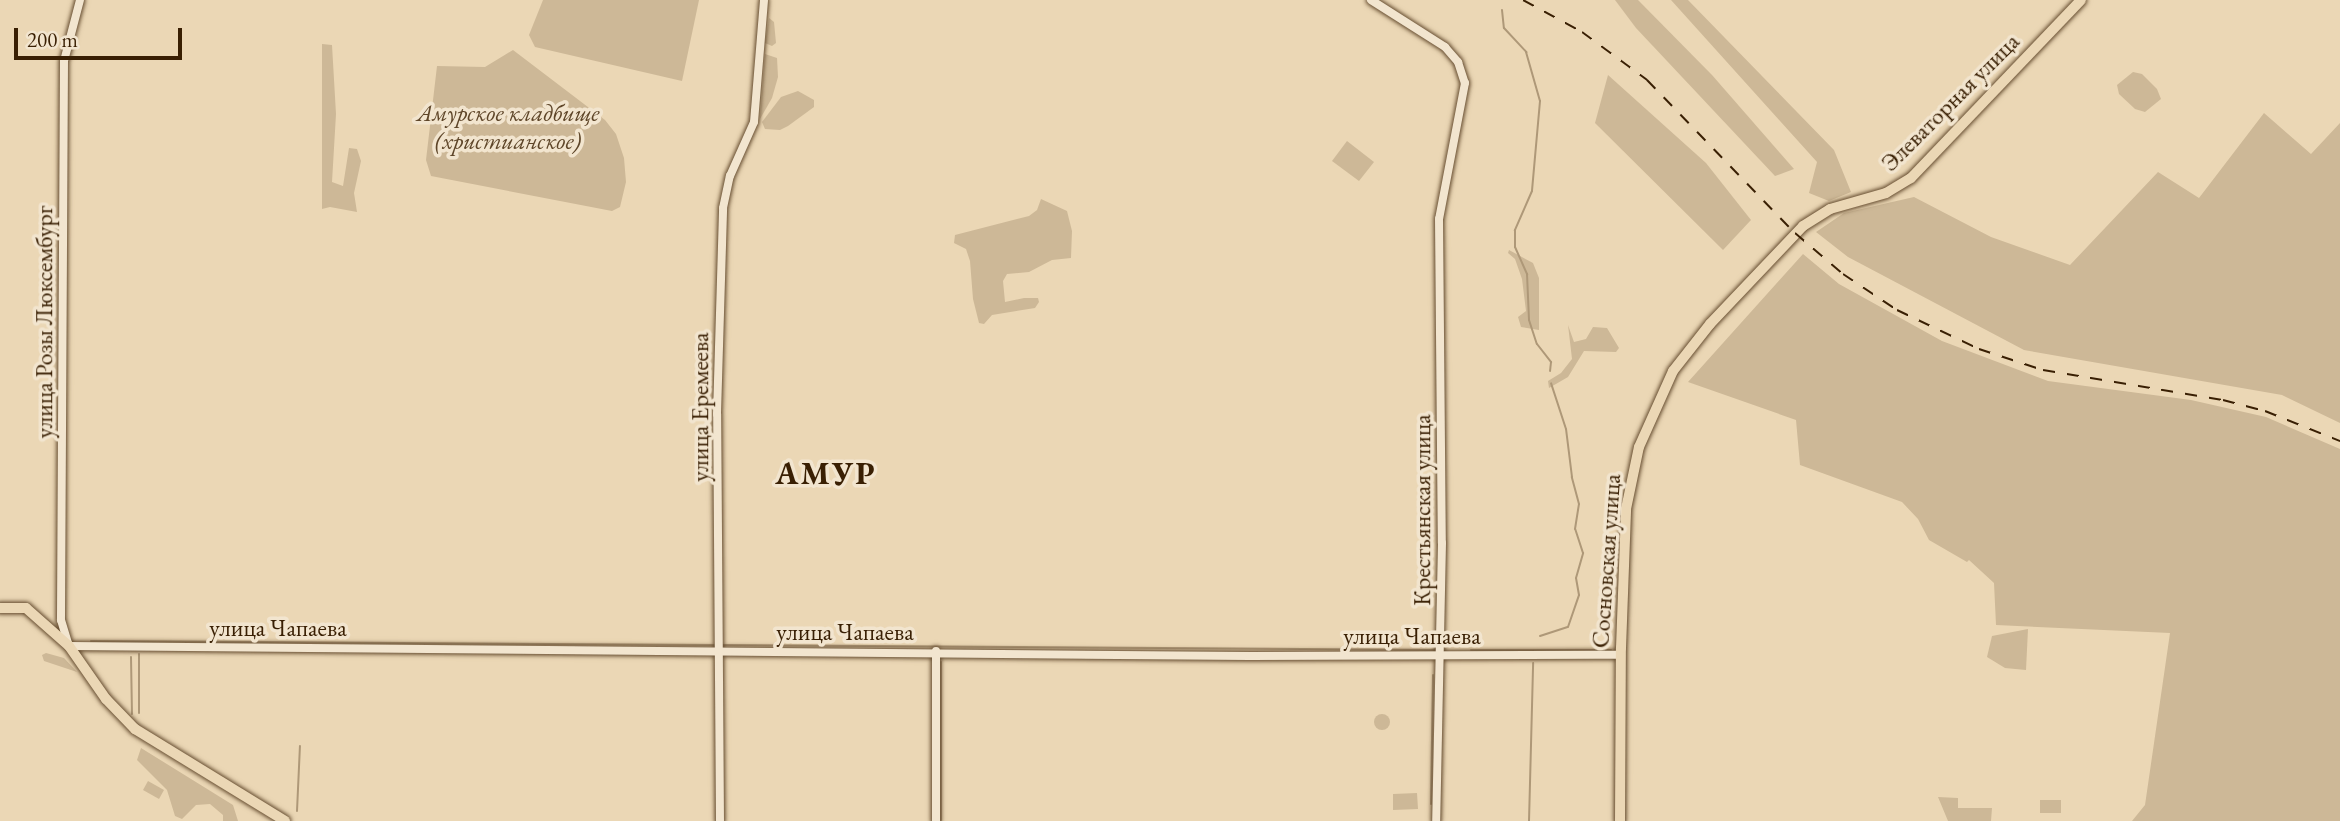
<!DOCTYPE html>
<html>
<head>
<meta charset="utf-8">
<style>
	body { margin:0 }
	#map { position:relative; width:2340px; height:821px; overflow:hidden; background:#ebd7b5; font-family:"EB Garamond",serif }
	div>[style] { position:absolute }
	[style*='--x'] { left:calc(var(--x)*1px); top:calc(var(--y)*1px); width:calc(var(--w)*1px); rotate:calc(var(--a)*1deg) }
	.green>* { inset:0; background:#cdb897 }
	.round { border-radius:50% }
	.stream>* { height:2px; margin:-1px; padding:0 1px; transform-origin:1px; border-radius:1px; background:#ae9878 }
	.roads { filter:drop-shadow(0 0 2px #664d30) drop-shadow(0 0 2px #664d30) }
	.minor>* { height:8px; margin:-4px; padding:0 4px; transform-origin:4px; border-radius:4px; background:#f2e5cf }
	.major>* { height:10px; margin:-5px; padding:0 5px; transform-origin:5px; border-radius:5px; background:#ebd7b5 }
	.rail>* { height:2px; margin-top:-1px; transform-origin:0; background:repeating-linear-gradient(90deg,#391f03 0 12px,transparent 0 24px) }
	span { translate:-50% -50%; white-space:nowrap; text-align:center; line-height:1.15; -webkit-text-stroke:7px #f2e5cf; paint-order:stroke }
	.street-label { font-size:24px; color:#391f03 }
	.park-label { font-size:24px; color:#5e4528; font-style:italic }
	.district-label { font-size:32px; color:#391f03; font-weight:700; letter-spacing:2px }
	.scale { position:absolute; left:14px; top:28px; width:168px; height:32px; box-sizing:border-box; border:4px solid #391f03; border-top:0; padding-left:9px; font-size:21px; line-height:24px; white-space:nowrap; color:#391f03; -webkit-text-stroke:5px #f2e5cf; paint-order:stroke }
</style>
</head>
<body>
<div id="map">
	<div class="green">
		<div style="clip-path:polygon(543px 0,699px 0,682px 81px,535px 47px,529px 35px)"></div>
		<div style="clip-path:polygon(1615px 0,1638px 0,1712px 75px,1794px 169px,1775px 176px,1636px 28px)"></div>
		<div style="clip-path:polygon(1671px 0,1688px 0,1834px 150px,1851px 192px,1829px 201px,1809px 193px,1817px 162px)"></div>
		<div style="clip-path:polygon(769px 18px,774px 22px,776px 43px,772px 46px,765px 43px)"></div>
		<div style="clip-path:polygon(322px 44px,332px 45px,336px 114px,332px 182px,343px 186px,349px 148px,357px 149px,361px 161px,354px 193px,357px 212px,330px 207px,322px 209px)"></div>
		<div style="clip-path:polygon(513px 50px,605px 120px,616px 134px,624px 158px,626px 182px,620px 207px,612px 211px,431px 176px,426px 160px,437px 66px,485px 67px)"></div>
		<div style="clip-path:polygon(765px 54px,777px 58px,778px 77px,772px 98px,760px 119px)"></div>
		<div style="clip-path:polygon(2133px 72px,2142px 74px,2157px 89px,2161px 99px,2145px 112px,2135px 109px,2119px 94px,2117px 85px)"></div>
		<div style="clip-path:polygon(1608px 75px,1706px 163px,1751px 220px,1723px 250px,1595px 123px)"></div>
		<div style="clip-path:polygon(798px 91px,814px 100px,814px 107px,788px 126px,780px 130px,765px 129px,762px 122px,781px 97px)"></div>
		<div style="clip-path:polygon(2264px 113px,2311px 154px,2340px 123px,2340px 423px,2282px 395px,2024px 350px,1848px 257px,1816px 232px,1844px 213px,1914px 197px,1991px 237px,2070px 265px,2158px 172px,2199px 198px)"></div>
		<div style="clip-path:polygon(1347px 141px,1374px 162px,1359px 181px,1332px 161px)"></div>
		<div style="clip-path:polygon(1041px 199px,1067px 211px,1072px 231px,1071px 258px,1052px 260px,1029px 272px,1007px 274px,1003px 281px,1005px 302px,1024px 298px,1038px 298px,1039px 302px,1035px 308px,992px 315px,984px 324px,979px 323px,973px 299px,970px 261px,966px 249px,954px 243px,955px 235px,1029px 216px,1037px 210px)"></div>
		<div style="clip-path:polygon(1509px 250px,1533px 263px,1539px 278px,1539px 330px,1521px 327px,1518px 317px,1526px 311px,1522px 279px,1515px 259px,1508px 253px)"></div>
		<div style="clip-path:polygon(1803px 254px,1839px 284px,1942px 341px,2048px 381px,2191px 400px,2266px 417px,2340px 449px,2340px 821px,2132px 821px,2145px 805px,2170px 633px,1996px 625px,1994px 583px,1969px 560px,1967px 562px,1929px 540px,1918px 519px,1902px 502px,1800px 465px,1796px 420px,1688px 382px)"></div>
		<div style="clip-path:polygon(1568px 325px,1574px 342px,1586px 339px,1593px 327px,1607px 328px,1619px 348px,1616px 352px,1584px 351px,1568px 377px,1549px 388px,1548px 381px,1561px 373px,1572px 359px)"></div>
		<div style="clip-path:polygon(2028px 629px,2026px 670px,2005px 668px,1987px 657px,1992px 636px)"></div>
		<div style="clip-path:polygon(46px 653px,64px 658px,77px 672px,44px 661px,42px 655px)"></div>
		<div class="round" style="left:1374px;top:714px;width:16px;height:16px"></div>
		<div style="clip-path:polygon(141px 748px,233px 805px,238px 821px,223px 821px,223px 815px,210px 804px,196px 805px,182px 819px,175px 816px,167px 790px,137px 760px)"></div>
		<div style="clip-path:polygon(148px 781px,164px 790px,159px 799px,143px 790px)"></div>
		<div style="clip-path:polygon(1417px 793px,1418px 809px,1393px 810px,1393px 794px)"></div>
		<div style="clip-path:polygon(1938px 797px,1958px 798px,1958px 808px,1992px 808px,1991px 821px,1948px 821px)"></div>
		<div style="clip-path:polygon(2040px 800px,2061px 800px,2061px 813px,2040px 813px)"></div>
	</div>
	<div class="stream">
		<div style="--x:1502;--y:10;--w:18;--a:84"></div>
		<div style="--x:1504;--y:28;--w:33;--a:47"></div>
		<div style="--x:1526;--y:52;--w:51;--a:74.1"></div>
		<div style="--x:1540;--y:101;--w:90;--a:95.1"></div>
		<div style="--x:1532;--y:191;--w:43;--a:113.6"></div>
		<div style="--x:1515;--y:230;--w:17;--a:90"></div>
		<div style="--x:1515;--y:247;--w:30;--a:66"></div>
		<div style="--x:1527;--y:274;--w:46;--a:87.5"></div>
		<div style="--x:1529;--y:320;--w:25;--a:72"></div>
		<div style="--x:1537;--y:344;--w:23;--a:52"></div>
		<div style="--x:1551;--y:362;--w:9;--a:96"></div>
		<div style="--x:1540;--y:636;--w:29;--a:-18"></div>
		<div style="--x:1568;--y:627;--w:34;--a:-71"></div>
		<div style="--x:1579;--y:595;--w:17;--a:-100"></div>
		<div style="--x:1576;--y:578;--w:26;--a:-74"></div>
		<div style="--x:1583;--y:553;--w:25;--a:-108"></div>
		<div style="--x:1575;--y:529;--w:25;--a:-81"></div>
		<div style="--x:1579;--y:504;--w:28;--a:-105"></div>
		<div style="--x:1572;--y:477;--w:48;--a:-97.1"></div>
		<div style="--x:1566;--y:429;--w:48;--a:-108.1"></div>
		<div style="--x:91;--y:641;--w:623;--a:0.37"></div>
		<div style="--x:723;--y:645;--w:712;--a:0.4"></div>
		<div style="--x:1471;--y:650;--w:140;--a:0"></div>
		<div style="--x:139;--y:654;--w:59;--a:90"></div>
		<div style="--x:131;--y:657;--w:57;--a:89"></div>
		<div style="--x:941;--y:662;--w:158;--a:90"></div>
		<div style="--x:1431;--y:804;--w:129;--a:-89.1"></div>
		<div style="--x:297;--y:811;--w:65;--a:-87.4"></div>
		<div style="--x:1529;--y:821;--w:158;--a:-88.5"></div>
	</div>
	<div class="roads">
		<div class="minor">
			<div style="--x:80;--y:0;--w:63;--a:104.7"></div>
			<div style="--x:64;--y:61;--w:559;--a:90.31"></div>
			<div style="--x:61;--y:620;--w:27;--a:73"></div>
			<div style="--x:69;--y:646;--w:1181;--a:0.49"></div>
			<div style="--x:1250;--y:656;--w:371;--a:-0.2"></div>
			<div style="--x:1371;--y:0;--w:88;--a:32.4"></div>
			<div style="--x:1445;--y:47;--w:20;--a:49"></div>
			<div style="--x:1458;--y:62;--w:22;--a:72"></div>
			<div style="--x:1465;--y:83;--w:138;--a:100.8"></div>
			<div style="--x:1439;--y:219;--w:324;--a:89.5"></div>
			<div style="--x:1442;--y:543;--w:278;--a:91.2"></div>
			<div style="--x:936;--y:651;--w:170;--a:90"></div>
			<div style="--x:720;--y:821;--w:407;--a:-90.4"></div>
			<div style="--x:717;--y:414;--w:206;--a:-88.3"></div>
			<div style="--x:723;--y:208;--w:33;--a:-78"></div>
			<div style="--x:730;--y:176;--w:59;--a:-66"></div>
			<div style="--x:754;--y:122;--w:122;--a:-85.3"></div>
		</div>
		<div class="major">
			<div style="--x:0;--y:608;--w:26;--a:0"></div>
			<div style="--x:26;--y:608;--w:57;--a:41.5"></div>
			<div style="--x:69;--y:646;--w:65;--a:55.1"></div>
			<div style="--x:106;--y:699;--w:42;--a:46"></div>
			<div style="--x:135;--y:729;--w:176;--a:31.5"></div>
			<div style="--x:1620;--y:821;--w:173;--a:-89.7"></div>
			<div style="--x:1621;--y:648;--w:139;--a:-87.9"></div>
			<div style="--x:1626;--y:509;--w:63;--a:-78.2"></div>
			<div style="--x:1639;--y:447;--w:83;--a:-65.9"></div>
			<div style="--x:1673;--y:371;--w:60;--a:-51.8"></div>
			<div style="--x:1710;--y:324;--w:135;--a:-46.5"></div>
			<div style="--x:1803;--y:226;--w:32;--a:-32"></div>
			<div style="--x:1830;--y:209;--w:58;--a:-15.9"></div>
			<div style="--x:1886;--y:193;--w:29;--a:-31"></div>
			<div style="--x:1911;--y:178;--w:246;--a:-46.3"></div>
		</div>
	</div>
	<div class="rail">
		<div style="--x:1523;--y:0;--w:67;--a:28.5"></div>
		<div style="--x:1582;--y:32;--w:81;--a:36.4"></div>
		<div style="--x:1647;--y:80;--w:213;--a:46"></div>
		<div style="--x:1795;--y:233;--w:63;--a:40.5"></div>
		<div style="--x:1843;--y:274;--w:65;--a:33.7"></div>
		<div style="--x:1897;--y:310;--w:91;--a:25.4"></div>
		<div style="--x:1979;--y:349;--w:67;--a:18.2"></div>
		<div style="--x:2043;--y:370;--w:182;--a:9.5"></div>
		<div style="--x:2223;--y:400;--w:43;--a:14.7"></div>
		<div style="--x:2265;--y:411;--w:81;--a:21.8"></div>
	</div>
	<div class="street-label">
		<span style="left:1950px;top:102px;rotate:-45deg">Элеваторная улица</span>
		<span style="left:44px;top:322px;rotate:-90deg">улица Розы Люксембург</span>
		<span style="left:700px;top:407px;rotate:-90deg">улица Еремеева</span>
		<span style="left:1422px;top:510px;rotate:-90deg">Крестьянская улица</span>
		<span style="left:1606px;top:561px;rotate:-86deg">Сосновская улица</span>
		<span style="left:278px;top:628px">улица Чапаева</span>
		<span style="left:845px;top:632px">улица Чапаева</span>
		<span style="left:1412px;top:636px">улица Чапаева</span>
	</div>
	<div class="park-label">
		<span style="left:508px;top:127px">Амурское кладбище<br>(христианское)</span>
	</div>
	<div class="district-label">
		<span style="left:826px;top:473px">АМУР</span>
	</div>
	<div class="scale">200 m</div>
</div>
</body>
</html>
